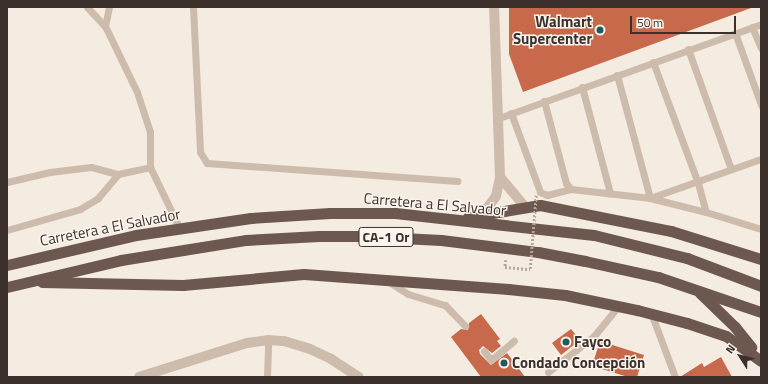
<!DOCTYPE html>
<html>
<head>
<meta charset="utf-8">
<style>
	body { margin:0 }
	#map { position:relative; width:768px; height:384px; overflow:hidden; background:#f4ebe1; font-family:"Titillium Web",sans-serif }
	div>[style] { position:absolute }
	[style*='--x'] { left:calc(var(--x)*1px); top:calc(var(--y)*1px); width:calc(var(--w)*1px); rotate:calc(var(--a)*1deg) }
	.building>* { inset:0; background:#c8694b }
	.path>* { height:2.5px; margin-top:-1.25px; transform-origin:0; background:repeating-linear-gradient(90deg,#b9a596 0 2px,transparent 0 4px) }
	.service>* { height:7px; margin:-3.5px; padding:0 3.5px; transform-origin:3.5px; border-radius:3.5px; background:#cdbbac }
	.tertiary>* { height:10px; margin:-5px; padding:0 5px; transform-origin:5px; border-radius:5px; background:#cdbbac }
	.trunk>* { height:11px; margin:-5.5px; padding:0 5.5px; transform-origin:5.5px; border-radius:5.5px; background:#6c584f }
	.path-bridge>* { height:2.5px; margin-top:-1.25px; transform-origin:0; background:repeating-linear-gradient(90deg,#b9a596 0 2px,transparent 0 4px) }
	.dots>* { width:11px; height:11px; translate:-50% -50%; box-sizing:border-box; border:2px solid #fbf5ee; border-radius:50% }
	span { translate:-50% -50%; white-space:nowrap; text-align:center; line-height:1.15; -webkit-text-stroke:3px #fbf5ee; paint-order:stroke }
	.shield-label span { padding:1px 3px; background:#fbf5ee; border:1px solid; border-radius:3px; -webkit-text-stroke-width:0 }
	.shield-label { font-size:14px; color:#3b302b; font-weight:700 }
	.poi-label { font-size:15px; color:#3b302b; font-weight:700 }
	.right { translate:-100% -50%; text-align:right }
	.left { translate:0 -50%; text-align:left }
	.street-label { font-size:15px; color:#3b302b }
	.frame { position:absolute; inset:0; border:8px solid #3b302b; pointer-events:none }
	.north { position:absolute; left:720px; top:336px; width:40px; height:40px; -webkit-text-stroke:3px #fbf5ee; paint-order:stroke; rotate:306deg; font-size:11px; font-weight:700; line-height:16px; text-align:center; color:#3b302b }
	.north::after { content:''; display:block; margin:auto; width:14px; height:18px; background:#3b302b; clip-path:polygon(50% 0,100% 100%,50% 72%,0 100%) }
	.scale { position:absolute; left:630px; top:16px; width:106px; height:18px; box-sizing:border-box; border:2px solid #3b302b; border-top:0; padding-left:5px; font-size:12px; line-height:14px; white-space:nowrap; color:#3b302b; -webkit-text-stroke:3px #fbf5ee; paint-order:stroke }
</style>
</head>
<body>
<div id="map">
	<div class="building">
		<div style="clip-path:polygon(509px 7px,751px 7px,751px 8px,523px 92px,509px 54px)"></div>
		<div style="clip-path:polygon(481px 314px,500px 339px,497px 341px,501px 346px,492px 353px,483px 346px,479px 350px,480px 354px,491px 365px,507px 353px,525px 377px,481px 377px,451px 337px,461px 329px,468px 330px,469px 323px)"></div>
		<div style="clip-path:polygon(571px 329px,580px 340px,561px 355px,552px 343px)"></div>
		<div style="clip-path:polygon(600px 341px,644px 355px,637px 377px,628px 377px,592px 366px)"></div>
		<div style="clip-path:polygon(721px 357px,732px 377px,680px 377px,702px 363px,704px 367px)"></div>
	</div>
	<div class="path">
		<div style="--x:506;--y:260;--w:7;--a:98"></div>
		<div style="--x:505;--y:267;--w:25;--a:5"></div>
	</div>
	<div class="service">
		<div style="--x:87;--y:7;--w:26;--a:47"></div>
		<div style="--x:105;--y:26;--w:73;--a:64.1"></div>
		<div style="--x:137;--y:92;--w:42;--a:72"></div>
		<div style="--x:150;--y:132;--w:35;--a:90"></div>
		<div style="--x:193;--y:7;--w:145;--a:87.2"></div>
		<div style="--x:200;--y:152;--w:13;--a:58"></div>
		<div style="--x:207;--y:163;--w:251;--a:4.1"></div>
		<div style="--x:105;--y:26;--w:19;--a:-78"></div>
		<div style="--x:752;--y:27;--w:23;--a:67"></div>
		<div style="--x:735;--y:33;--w:77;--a:70.1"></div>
		<div style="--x:688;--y:49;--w:127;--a:70.3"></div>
		<div style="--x:653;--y:62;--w:129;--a:69.6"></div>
		<div style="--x:698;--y:183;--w:30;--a:75"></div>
		<div style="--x:617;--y:75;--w:127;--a:75"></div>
		<div style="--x:650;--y:198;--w:118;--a:-19.4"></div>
		<div style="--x:582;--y:87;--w:110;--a:75.2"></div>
		<div style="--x:544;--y:101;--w:85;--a:75"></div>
		<div style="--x:566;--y:183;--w:8;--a:50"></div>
		<div style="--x:571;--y:189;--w:80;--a:6.5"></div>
		<div style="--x:650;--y:198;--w:58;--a:14"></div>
		<div style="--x:706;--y:212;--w:58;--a:17.2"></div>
		<div style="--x:511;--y:113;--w:84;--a:69.8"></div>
		<div style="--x:540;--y:192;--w:8;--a:23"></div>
		<div style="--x:547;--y:195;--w:25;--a:-14"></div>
		<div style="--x:496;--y:119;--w:282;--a:-19.7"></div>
		<div style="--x:7;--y:182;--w:44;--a:-13.1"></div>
		<div style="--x:50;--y:172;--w:41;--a:-7"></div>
		<div style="--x:91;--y:167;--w:28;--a:15"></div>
		<div style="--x:118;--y:174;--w:33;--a:-12"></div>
		<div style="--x:150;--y:167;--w:69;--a:64.2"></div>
		<div style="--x:7;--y:230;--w:76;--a:-16"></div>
		<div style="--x:80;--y:209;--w:21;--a:-31"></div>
		<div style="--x:98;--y:198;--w:31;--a:-50"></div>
		<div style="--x:389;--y:282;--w:22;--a:32"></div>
		<div style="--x:408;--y:294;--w:39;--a:17"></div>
		<div style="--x:445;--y:305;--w:29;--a:46"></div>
		<div style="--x:651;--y:313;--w:68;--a:69.4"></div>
		<div style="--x:484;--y:351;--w:11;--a:52"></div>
		<div style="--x:491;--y:360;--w:30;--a:-40"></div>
		<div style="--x:548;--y:372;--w:58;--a:-38"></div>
		<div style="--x:594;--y:336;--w:38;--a:-51"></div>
		<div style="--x:267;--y:377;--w:37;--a:-88"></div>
	</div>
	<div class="tertiary">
		<div style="--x:500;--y:177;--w:39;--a:50"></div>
		<div style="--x:483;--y:214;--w:22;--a:-54"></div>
		<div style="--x:496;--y:196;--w:19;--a:-78"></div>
		<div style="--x:500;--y:177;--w:170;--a:-92"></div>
		<div style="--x:139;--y:377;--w:113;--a:-17.5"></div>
		<div style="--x:247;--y:343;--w:21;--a:-8"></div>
		<div style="--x:268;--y:340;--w:16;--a:4"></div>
		<div style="--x:284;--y:341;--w:27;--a:17"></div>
		<div style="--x:310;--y:349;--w:23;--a:25"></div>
		<div style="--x:331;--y:359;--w:33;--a:33"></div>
	</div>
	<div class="trunk">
		<div style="--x:468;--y:217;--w:73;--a:-9.5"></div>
		<div style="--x:540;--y:205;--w:134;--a:11.2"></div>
		<div style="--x:671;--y:231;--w:94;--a:17.3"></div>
		<div style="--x:7;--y:265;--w:132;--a:-13.1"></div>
		<div style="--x:136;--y:235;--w:116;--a:-8.4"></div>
		<div style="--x:251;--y:218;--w:79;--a:-3.6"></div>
		<div style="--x:330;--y:213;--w:65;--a:0"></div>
		<div style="--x:395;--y:213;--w:200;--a:6.3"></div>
		<div style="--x:594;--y:235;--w:96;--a:13.9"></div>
		<div style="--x:687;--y:258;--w:79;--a:20.7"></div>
		<div style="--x:42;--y:282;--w:141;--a:1.2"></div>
		<div style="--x:183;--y:285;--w:121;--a:-5.2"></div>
		<div style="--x:304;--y:274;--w:205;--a:4.2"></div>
		<div style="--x:508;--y:289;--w:57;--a:6"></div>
		<div style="--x:565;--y:295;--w:74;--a:11.8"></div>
		<div style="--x:637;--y:310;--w:52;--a:14.6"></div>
		<div style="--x:687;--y:323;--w:41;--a:18.4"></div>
		<div style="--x:726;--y:336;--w:43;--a:35.5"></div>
		<div style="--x:7;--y:287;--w:117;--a:-13.3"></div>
		<div style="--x:121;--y:260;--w:127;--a:-9.1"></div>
		<div style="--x:246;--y:240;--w:73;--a:-3.1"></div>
		<div style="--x:319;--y:236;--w:42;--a:0"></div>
		<div style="--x:361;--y:236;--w:80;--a:2.9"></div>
		<div style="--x:441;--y:240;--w:98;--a:7.1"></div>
		<div style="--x:538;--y:252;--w:48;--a:10.8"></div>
		<div style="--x:585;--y:261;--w:75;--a:12.4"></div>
		<div style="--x:658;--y:277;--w:109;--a:18.8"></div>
		<div style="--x:700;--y:293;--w:49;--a:44.2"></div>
		<div style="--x:735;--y:327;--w:26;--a:51"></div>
	</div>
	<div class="path-bridge">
		<div style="--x:530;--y:269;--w:74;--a:-85.4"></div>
	</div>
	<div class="dots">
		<div style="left:600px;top:30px;background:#1f5a5e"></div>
		<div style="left:566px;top:342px;background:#1f5a5e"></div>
		<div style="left:504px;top:363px;background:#1f5a5e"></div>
	</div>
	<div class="shield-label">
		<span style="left:386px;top:237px">CA-1 Or</span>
	</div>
	<div class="poi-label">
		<span class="right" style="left:592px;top:30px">Walmart<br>Supercenter</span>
		<span class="left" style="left:574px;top:342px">Fayco</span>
		<span class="left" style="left:512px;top:363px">Condado Concepción</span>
	</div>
	<div class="street-label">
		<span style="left:435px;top:204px;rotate:5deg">Carretera a El Salvador</span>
		<span style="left:110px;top:227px;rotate:-11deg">Carretera a El Salvador</span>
	</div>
	<div class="frame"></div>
	<div class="north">N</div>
	<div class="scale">50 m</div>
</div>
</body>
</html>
